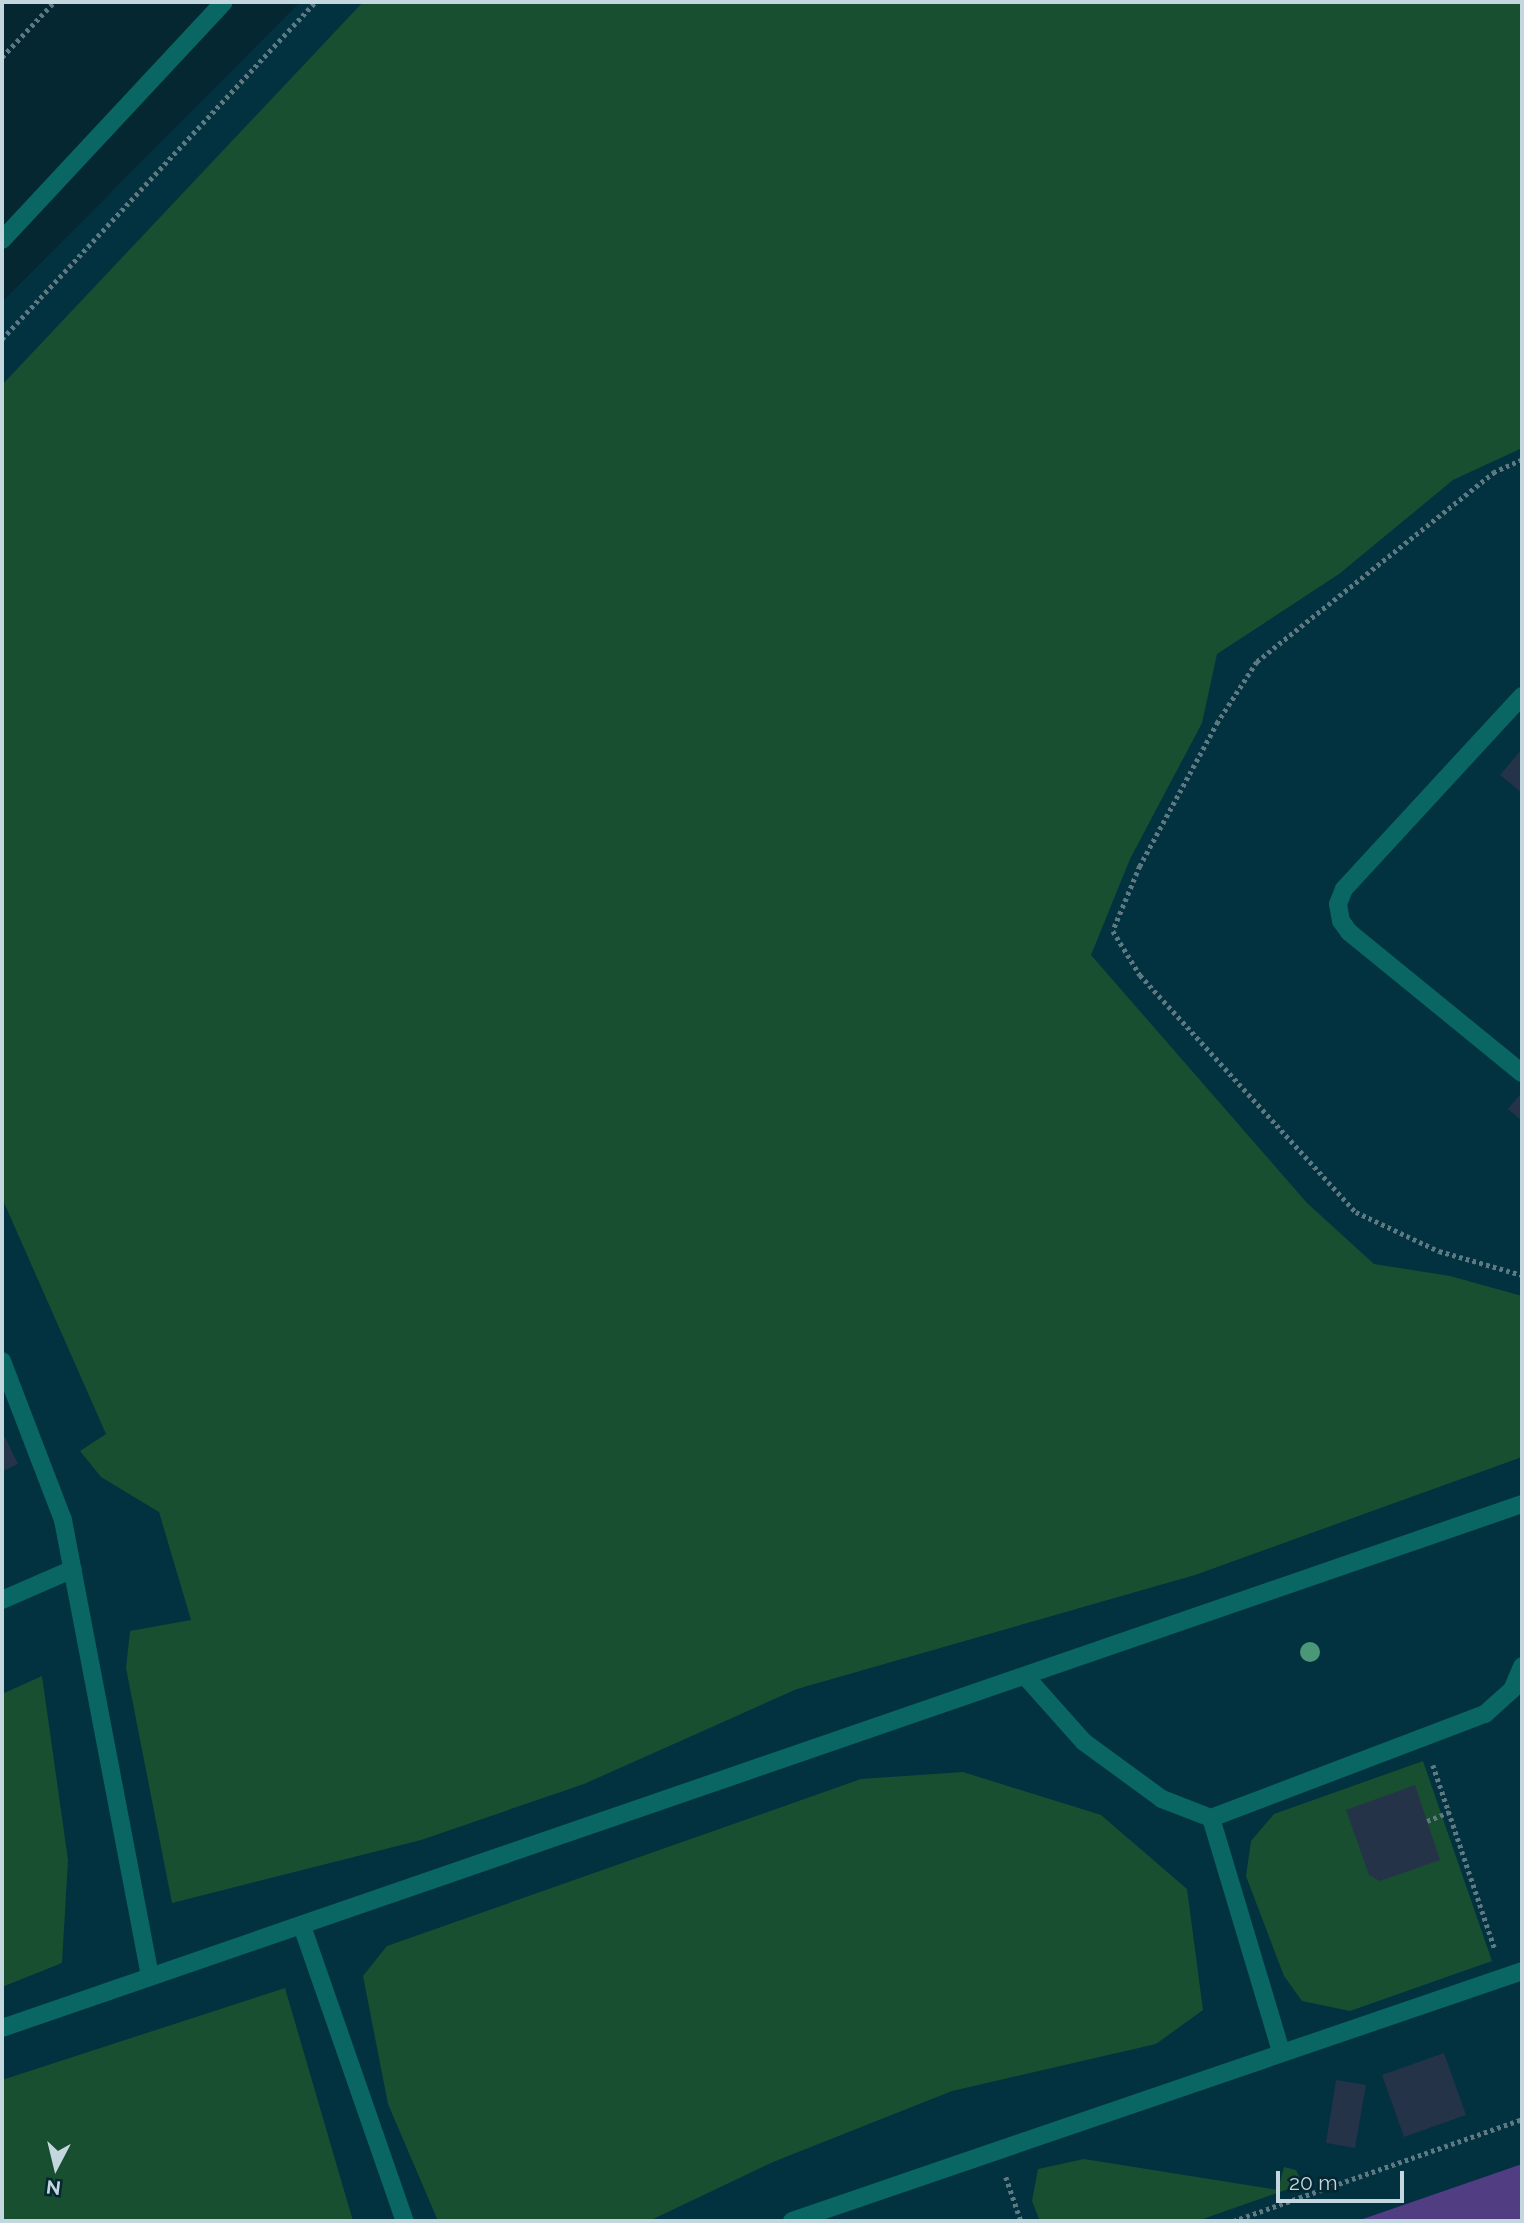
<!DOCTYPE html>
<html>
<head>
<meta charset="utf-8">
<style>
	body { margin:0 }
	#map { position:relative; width:1524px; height:2223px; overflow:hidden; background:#052732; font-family:Raleway,sans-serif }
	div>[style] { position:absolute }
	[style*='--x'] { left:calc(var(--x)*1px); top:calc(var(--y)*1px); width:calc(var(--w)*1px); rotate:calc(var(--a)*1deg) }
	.built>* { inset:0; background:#023140 }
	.green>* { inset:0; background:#194f31 }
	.water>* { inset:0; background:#503d82 }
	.building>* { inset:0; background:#253348 }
	.path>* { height:4.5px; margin-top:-2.25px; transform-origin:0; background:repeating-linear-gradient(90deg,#5f7982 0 3.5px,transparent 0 7px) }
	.minor>* { height:18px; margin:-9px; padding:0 9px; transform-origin:9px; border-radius:9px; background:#096662 }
	.trees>* { width:20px; height:20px; margin:-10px; border-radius:50%; background:#4a9878 }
	span { translate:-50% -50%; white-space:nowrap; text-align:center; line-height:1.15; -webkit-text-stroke:7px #052732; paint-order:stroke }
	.frame { position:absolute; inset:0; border:4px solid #c5d7de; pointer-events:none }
	.north { position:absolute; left:21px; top:2132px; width:70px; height:70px; -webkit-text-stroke:5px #052732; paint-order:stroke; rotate:187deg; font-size:19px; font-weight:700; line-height:28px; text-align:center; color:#c5d7de }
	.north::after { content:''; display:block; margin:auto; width:24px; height:32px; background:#c5d7de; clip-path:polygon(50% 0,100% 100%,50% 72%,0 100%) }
	.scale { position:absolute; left:1276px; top:2171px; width:128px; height:32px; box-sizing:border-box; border:4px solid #c5d7de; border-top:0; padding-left:9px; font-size:21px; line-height:24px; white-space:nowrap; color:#c5d7de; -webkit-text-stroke:5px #052732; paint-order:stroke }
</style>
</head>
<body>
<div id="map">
	<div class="built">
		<div style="clip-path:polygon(300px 2px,1522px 2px,1522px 2221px,2px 2221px,2px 302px)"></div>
	</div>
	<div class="green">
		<div style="clip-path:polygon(363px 2px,1522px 2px,1522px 448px,1453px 480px,1339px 574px,1217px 654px,1202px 723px,1130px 859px,1091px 955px,1307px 1203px,1374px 1264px,1450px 1276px,1522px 1296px,1522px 1457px,1195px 1575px,797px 1689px,584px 1784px,421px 1840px,172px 1903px,126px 1668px,130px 1631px,191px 1620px,159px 1512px,101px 1477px,80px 1451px,106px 1434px,2px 1198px,2px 385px)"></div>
		<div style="clip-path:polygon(42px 1676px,68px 1860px,62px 1963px,2px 1987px,2px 1694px)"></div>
		<div style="clip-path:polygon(1423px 1761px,1492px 1961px,1350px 2011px,1302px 2001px,1284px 1976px,1246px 1876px,1251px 1841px,1274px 1814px)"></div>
		<div style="clip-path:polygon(963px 1772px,1101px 1815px,1187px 1889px,1203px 2010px,1156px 2044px,952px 2091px,773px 2162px,649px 2221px,438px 2221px,388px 2104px,363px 1976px,387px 1946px,861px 1779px)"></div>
		<div style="clip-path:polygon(285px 1988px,353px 2221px,2px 2221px,2px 2080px)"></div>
		<div style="clip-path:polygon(1084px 2159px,1278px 2190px,1284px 2167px,1296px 2170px,1303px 2184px,1197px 2221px,1040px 2221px,1032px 2201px,1038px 2169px)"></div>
	</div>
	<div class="water">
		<div style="clip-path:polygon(1522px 2164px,1522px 2221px,1357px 2221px)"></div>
	</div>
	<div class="building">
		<div style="clip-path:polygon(1522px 749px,1522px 793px,1500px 775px)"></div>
		<div style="clip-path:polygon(1522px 1092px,1522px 1121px,1508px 1109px)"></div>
		<div style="clip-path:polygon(5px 1437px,18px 1464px,3px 1471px,2px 1438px)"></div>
		<div style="clip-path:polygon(1415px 1785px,1440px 1860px,1380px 1881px,1369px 1875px,1346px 1810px)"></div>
		<div style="clip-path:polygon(1444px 2053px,1466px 2115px,1404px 2137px,1382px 2075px)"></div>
		<div style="clip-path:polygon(1336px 2080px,1366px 2085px,1355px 2148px,1326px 2143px)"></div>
	</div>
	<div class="path">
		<div style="--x:2;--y:57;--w:76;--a:-46.6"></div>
		<div style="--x:2;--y:339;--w:460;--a:-47.1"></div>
		<div style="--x:1522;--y:460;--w:30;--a:156"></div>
		<div style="--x:1495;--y:472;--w:305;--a:141.4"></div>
		<div style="--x:1257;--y:662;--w:72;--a:123"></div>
		<div style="--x:1218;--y:722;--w:164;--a:118.4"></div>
		<div style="--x:1140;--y:866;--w:70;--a:112.6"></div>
		<div style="--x:1113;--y:931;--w:52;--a:58.5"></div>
		<div style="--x:1140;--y:975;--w:321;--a:47.7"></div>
		<div style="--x:1356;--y:1212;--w:92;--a:25.2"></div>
		<div style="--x:1439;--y:1251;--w:86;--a:16.1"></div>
		<div style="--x:1433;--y:1765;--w:194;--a:71.4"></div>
		<div style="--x:1427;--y:1821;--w:24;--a:-22"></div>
		<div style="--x:1006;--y:2177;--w:46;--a:71.2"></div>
		<div style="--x:1233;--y:2221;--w:306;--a:-19.4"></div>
	</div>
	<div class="minor">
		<div style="--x:2;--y:240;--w:325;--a:-47"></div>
		<div style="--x:1522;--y:696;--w:263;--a:132.7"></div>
		<div style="--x:1344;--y:889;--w:16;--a:112"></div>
		<div style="--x:1338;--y:904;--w:17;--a:80"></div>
		<div style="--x:1341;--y:921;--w:14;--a:54"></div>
		<div style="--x:1349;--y:932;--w:223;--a:39.2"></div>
		<div style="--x:2;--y:1361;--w:170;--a:69"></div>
		<div style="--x:63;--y:1520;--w:464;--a:79.2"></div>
		<div style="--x:2;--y:1600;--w:77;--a:-23.6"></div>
		<div style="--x:1026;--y:1677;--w:87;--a:48.3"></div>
		<div style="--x:1084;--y:1742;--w:97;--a:36.2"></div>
		<div style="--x:1162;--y:1799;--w:53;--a:21.2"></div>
		<div style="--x:1211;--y:1818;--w:293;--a:-20.8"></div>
		<div style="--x:1485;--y:1714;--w:36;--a:-42"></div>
		<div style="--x:1512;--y:1690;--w:26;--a:-67"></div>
		<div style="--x:1211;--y:1818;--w:243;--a:73.3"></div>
		<div style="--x:302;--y:1926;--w:312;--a:70.8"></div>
		<div style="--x:2;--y:2028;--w:1608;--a:-19.02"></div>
		<div style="--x:792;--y:2221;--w:772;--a:-18.9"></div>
	</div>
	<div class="trees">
		<div style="left:1310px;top:1652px"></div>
	</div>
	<div class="frame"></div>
	<div class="north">N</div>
	<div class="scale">20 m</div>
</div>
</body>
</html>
